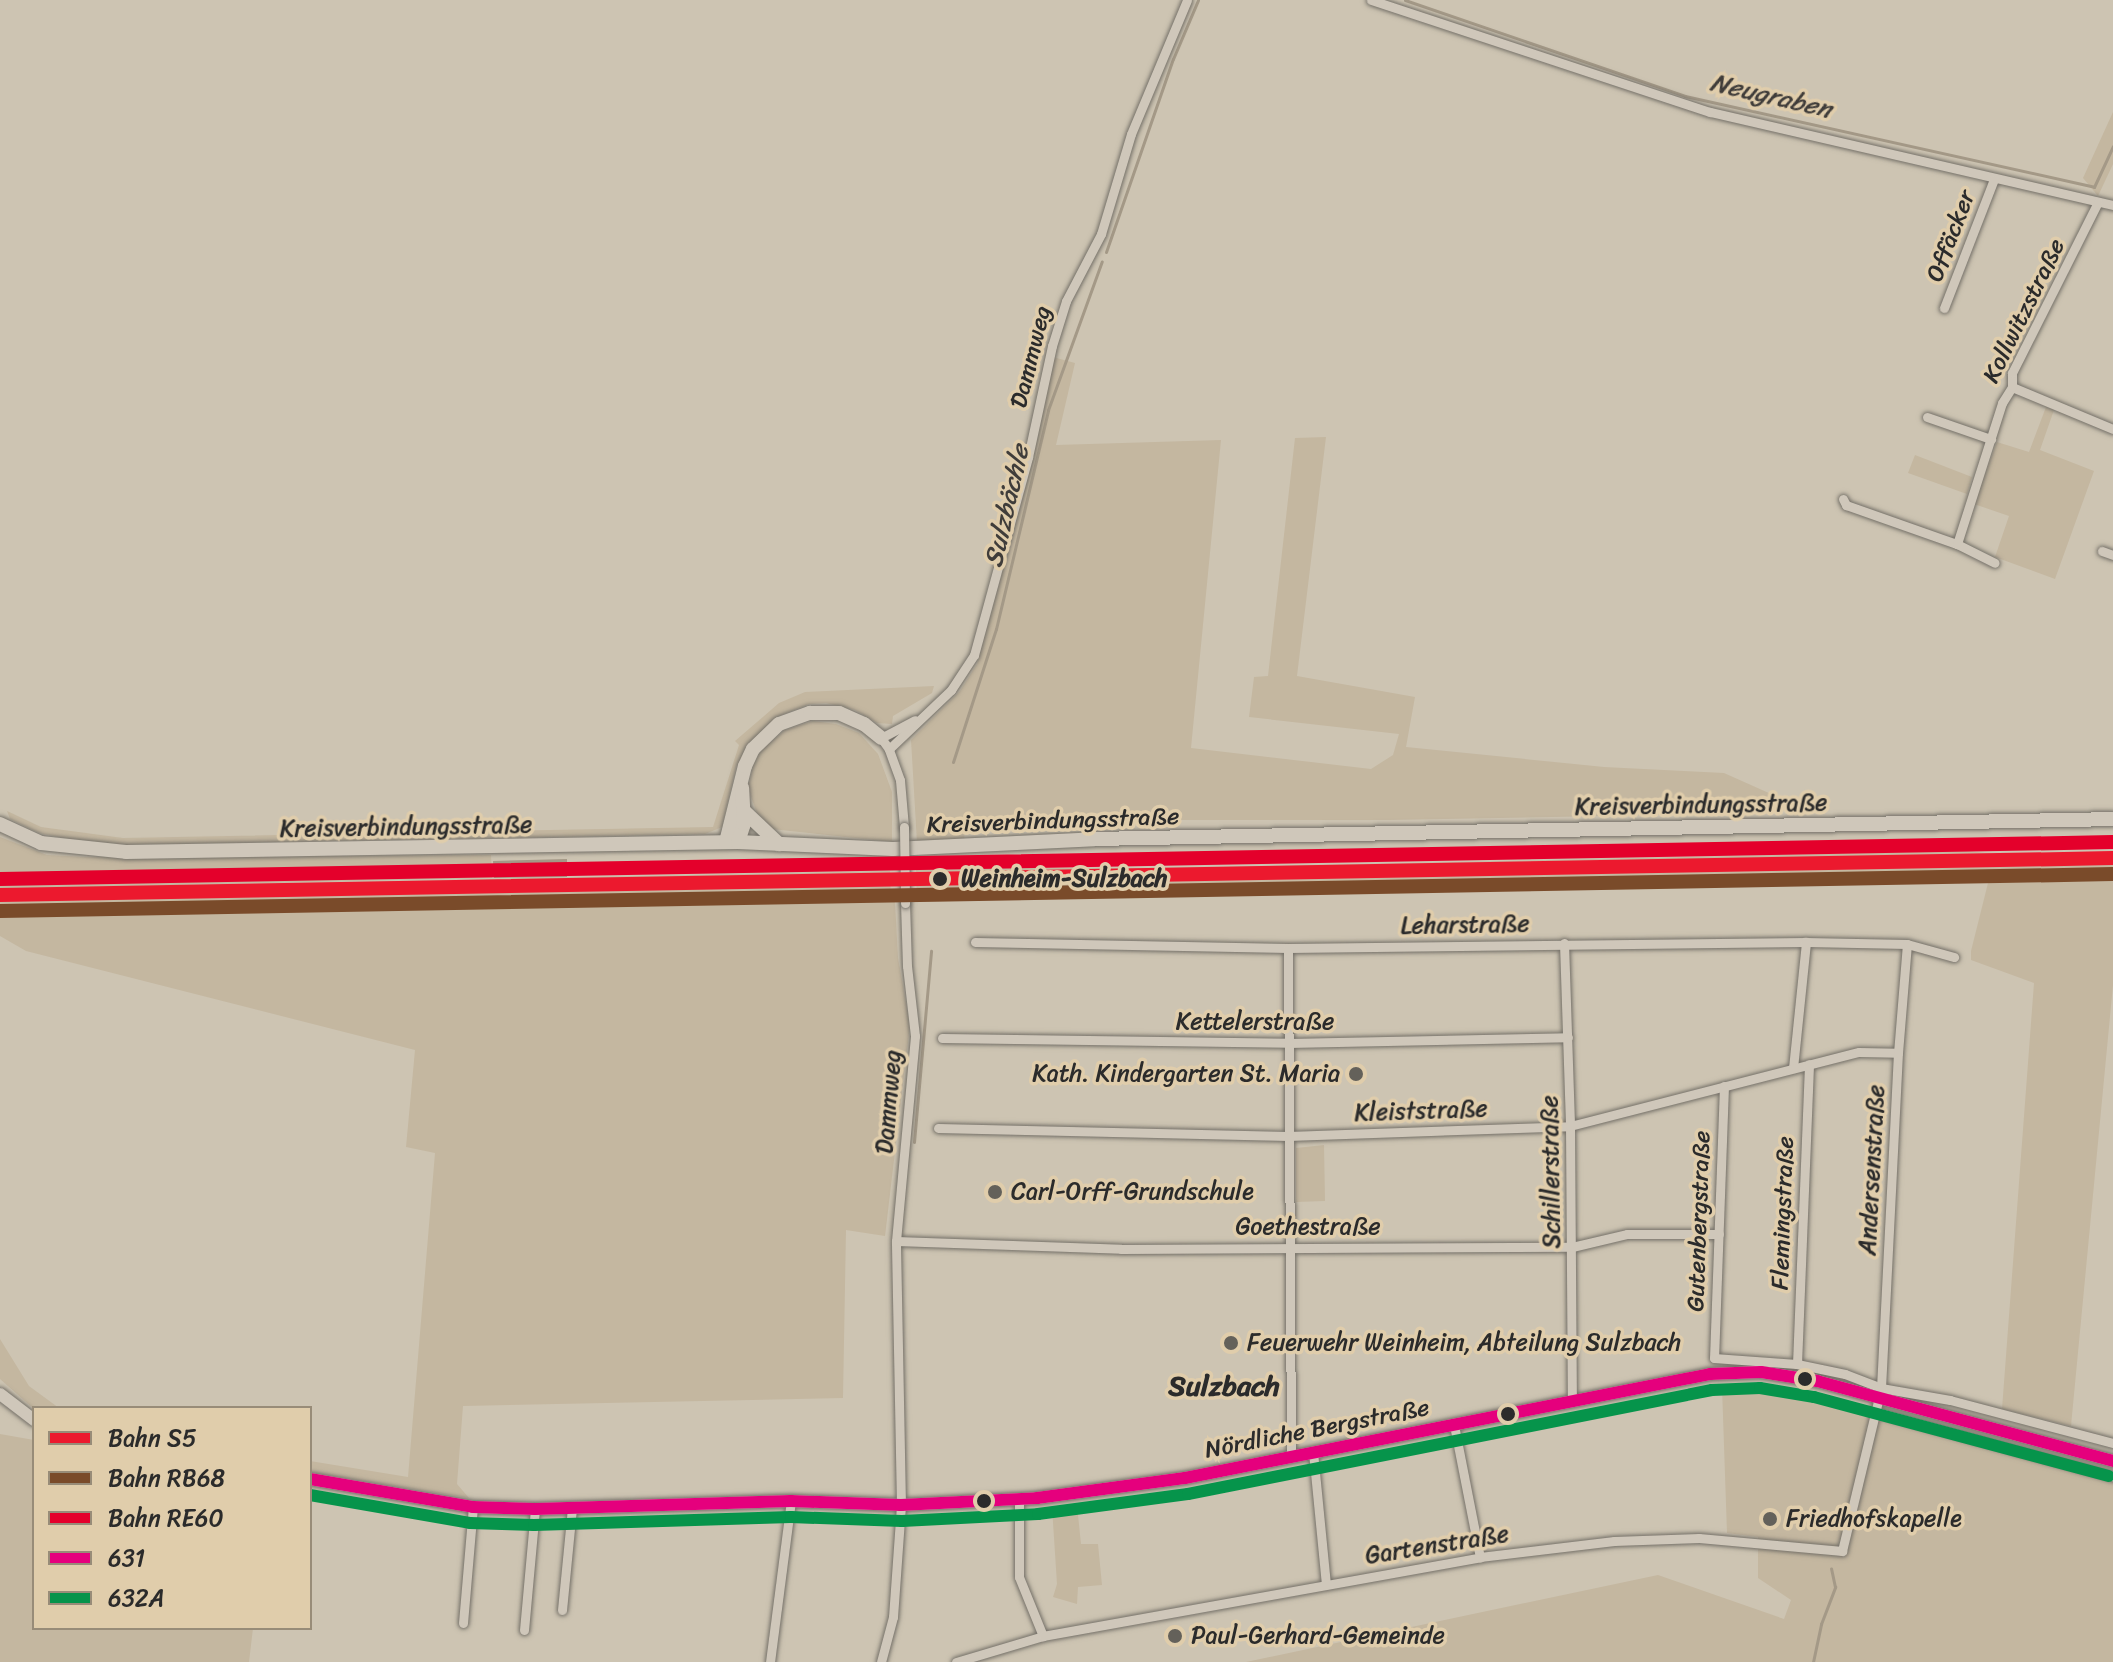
<!DOCTYPE html>
<html>
<head>
<meta charset="utf-8">
<style>
	body { margin:0 }
	#map { position:relative; width:2113px; height:1662px; overflow:hidden; background:#cdc4b2; font-family:Sriracha,sans-serif }
	div>[style] { position:absolute }
	[style*='--x'] { left:calc(var(--x)*1px); top:calc(var(--y)*1px); width:calc(var(--w)*1px); rotate:calc(var(--a)*1deg) }
	.built>* { inset:0; background:#c5b8a0 }
	.green>* { inset:0; background:#c4b7a0 }
	.water>* { inset:0; background:#a49987 }
	.stream>* { height:3px; margin:-1.5px; padding:0 1.5px; transform-origin:1.5px; border-radius:1.5px; background:#a49987 }
	.roads { filter:drop-shadow(0 0 2px #747068) drop-shadow(0 0 2px #747068) }
	.street>* { height:9px; margin:-4.5px; padding:0 4.5px; transform-origin:4.5px; border-radius:4.5px; background:#cfc7ba }
	.secondary>* { height:12px; margin:-6px; padding:0 6px; transform-origin:6px; border-radius:6px; background:#cfc7ba }
	.primary>* { height:14px; margin:-7px; padding:0 7px; transform-origin:7px; border-radius:7px; background:#cfc7ba }
	.bridges { filter:drop-shadow(0 0 2px #747068) drop-shadow(0 0 2px #747068) }
	.street-bridge>* { height:9px; margin:-4.5px; padding:0 4.5px; transform-origin:4.5px; border-radius:4.5px; background:#cfc7ba }
	.bus-1>* { height:12px; margin:-6px; padding:0 6px; transform-origin:6px; border-radius:6px; background:#e5007d }
	.bus-2>* { height:12px; margin:-6px; padding:0 6px; transform-origin:6px; border-radius:6px; background:#06944b }
	.rail-1>* { height:14px; margin:-7px; padding:0 7px; transform-origin:7px; border-radius:7px; background:#ec192e }
	.rail-2>* { height:14px; margin:-7px; padding:0 7px; transform-origin:7px; border-radius:7px; background:#7a4b2a }
	.rail-3>* { height:14px; margin:-7px; padding:0 7px; transform-origin:7px; border-radius:7px; background:#e4002b }
	.dots>* { width:22px; height:22px; translate:-50% -50%; box-sizing:border-box; border:4px solid #e0cdab; border-radius:50% }
	span { translate:-50% -50%; white-space:nowrap; text-align:center; line-height:1.15; -webkit-text-stroke:7px #e0cdab; paint-order:stroke }
	.street-label { font-size:24px; color:#2b2b2b }
	.stop-label { font-size:24px; color:#2b2b2b; font-weight:700 }
	.left { translate:0 -50%; text-align:left }
	.poi-label { font-size:24px; color:#2b2b2b }
	.right { translate:-100% -50%; text-align:right }
	.water-label { font-size:26px; color:#403d3a; font-style:italic }
	.quarter-label { font-size:28px; color:#2b2b2b; font-weight:700 }
	.legend { position:absolute; left:32px; top:1406px; width:280px; height:224px; box-sizing:border-box; background:#e0cdab; border:2px solid #988c78; margin:0; padding:10px 14px; list-style:none; font-size:24px; color:#2b2b2b }
	.legend li { display:flex; align-items:center; gap:16px; height:40px }
	.legend b { width:40px; border:2px solid #988c78 }
</style>
</head>
<body>
<div id="map">
	<div class="built">
		<div style="clip-path:polygon(1967px 851px,2003px 855px,2113px 854px,2113px 873px,1030px 892px,987px 894px,986px 900px,917px 902px,916px 868px,1173px 868px)"></div>
		<div style="clip-path:polygon(890px 871px,891px 903px,834px 899px,635px 901px,635px 896px,0 907px,0 889px)"></div>
	</div>
	<div class="green">
		<div style="clip-path:polygon(2113px 112px,2113px 164px,2098px 196px,2083px 178px)"></div>
		<div style="clip-path:polygon(1053px 357px,1075px 363px,1056px 445px,1221px 440px,1191px 748px,1371px 769px,1393px 755px,1399px 734px,1249px 717px,1254px 677px,1268px 676px,1295px 438px,1326px 437px,1297px 676px,1415px 697px,1406px 747px,1604px 767px,1724px 773px,1789px 802px,1775px 813px,1389px 820px,1106px 820px,965px 826px,964px 842px,917px 842px,911px 740px,960px 691px,977px 664px,1016px 519px)"></div>
		<div style="clip-path:polygon(2046px 407px,2054px 410px,2040px 450px,2094px 471px,2055px 579px,1995px 557px,2009px 516px,1974px 504px,1997px 442px,2029px 452px)"></div>
		<div style="clip-path:polygon(1915px 455px,1972px 477px,1967px 494px,1908px 473px)"></div>
		<div style="clip-path:polygon(934px 686px,932px 693px,893px 716px,892px 724px,877px 723px,855px 710px,826px 703px,809px 704px,777px 717px,751px 741px,736px 767px,722px 827px,705px 834px,124px 845px,83px 842px,39px 833px,10px 819px,7px 811px,41px 827px,123px 838px,713px 827px,739px 745px,735px 741px,779px 703px,805px 692px)"></div>
		<div style="clip-path:polygon(813px 721px,836px 724px,859px 733px,878px 754px,892px 792px,892px 842px,772px 829px,760px 821px,748px 789px,754px 762px,762px 750px,785px 730px)"></div>
		<div style="clip-path:polygon(0 837px,47px 855px,86px 857px,491px 855px,492px 878px,0 889px)"></div>
		<div style="clip-path:polygon(2113px 873px,2113px 985px,2071px 1426px,2002px 1409px,2034px 983px,1971px 960px,1971px 951px,1990px 875px)"></div>
		<div style="clip-path:polygon(635px 896px,636px 901px,834px 899px,895px 902px,898px 958px,910px 1025px,885px 1236px,846px 1230px,843px 1398px,463px 1406px,457px 1484px,469px 1498px,310px 1472px,310px 1461px,408px 1477px,435px 1153px,406px 1147px,415px 1050px,26px 951px,0 936px,0 907px)"></div>
		<div style="clip-path:polygon(1324px 1145px,1325px 1201px,1296px 1202px,1296px 1148px)"></div>
		<div style="clip-path:polygon(0 1339px,29px 1386px,59px 1408px,34px 1409px,0 1379px)"></div>
		<div style="clip-path:polygon(1722px 1387px,1772px 1390px,2113px 1473px,2113px 1662px,1246px 1662px,1658px 1575px,1784px 1619px,1791px 1600px,1758px 1578px,1758px 1537px,1727px 1533px)"></div>
		<div style="clip-path:polygon(0 1434px,34px 1440px,34px 1628px,253px 1628px,249px 1662px,0 1662px)"></div>
		<div style="clip-path:polygon(1077px 1505px,1081px 1544px,1098px 1544px,1102px 1585px,1078px 1587px,1077px 1604px,1053px 1597px,1057px 1584px,1052px 1507px)"></div>
	</div>
	<div class="water">
		<div style="clip-path:polygon(567px 859px,567px 877px,494px 878px,493px 861px)"></div>
	</div>
	<div class="stream">
		<div style="--x:1405;--y:0;--w:296;--a:18.9"></div>
		<div style="--x:1685;--y:96;--w:419;--a:12.5"></div>
		<div style="--x:2094;--y:187;--w:45;--a:-65.1"></div>
		<div style="--x:1106;--y:252;--w:204;--a:-70.9"></div>
		<div style="--x:1173;--y:59;--w:64;--a:-67"></div>
		<div style="--x:953;--y:762;--w:140;--a:-72.1"></div>
		<div style="--x:996;--y:629;--w:225;--a:-76.6"></div>
		<div style="--x:1048;--y:410;--w:158;--a:-70.1"></div>
		<div style="--x:914;--y:1142;--w:192;--a:-84.9"></div>
		<div style="--x:1813;--y:1662;--w:39;--a:-78"></div>
		<div style="--x:1821;--y:1624;--w:40;--a:-69"></div>
		<div style="--x:1835;--y:1587;--w:19;--a:-102"></div>
	</div>
	<div class="roads">
		<div class="street">
			<div style="--x:1371;--y:0;--w:357;--a:18.3"></div>
			<div style="--x:1710;--y:112;--w:414;--a:13"></div>
			<div style="--x:1944;--y:308;--w:138;--a:-68.8"></div>
			<div style="--x:2012;--y:387;--w:109;--a:22.6"></div>
			<div style="--x:1927;--y:417;--w:68;--a:19"></div>
			<div style="--x:1843;--y:499;--w:7;--a:63"></div>
			<div style="--x:1846;--y:505;--w:118;--a:19.4"></div>
			<div style="--x:1957;--y:544;--w:42;--a:26.6"></div>
			<div style="--x:1957;--y:544;--w:148;--a:-72.3"></div>
			<div style="--x:2002;--y:403;--w:19;--a:-58"></div>
			<div style="--x:2012;--y:387;--w:14;--a:-90"></div>
			<div style="--x:2012;--y:373;--w:191;--a:-63.3"></div>
			<div style="--x:2102;--y:551;--w:12;--a:20"></div>
			<div style="--x:889;--y:749;--w:86;--a:-43.6"></div>
			<div style="--x:951;--y:690;--w:42;--a:-56.7"></div>
			<div style="--x:974;--y:655;--w:205;--a:-74.7"></div>
			<div style="--x:1028;--y:457;--w:114;--a:-77.8"></div>
			<div style="--x:1052;--y:346;--w:47;--a:-72.7"></div>
			<div style="--x:1066;--y:301;--w:76;--a:-62.4"></div>
			<div style="--x:1101;--y:234;--w:104;--a:-73.3"></div>
			<div style="--x:1131;--y:134;--w:145;--a:-67.3"></div>
			<div style="--x:904;--y:827;--w:47;--a:-94.9"></div>
			<div style="--x:900;--y:780;--w:33;--a:-110"></div>
			<div style="--x:889;--y:749;--w:14;--a:-126"></div>
			<div style="--x:881;--y:738;--w:38;--a:-28"></div>
			<div style="--x:975;--y:942;--w:313;--a:1.1"></div>
			<div style="--x:1288;--y:948;--w:518;--a:-0.66"></div>
			<div style="--x:1806;--y:942;--w:101;--a:1.1"></div>
			<div style="--x:1907;--y:944;--w:49;--a:15.5"></div>
			<div style="--x:1564;--y:943;--w:183;--a:88.1"></div>
			<div style="--x:1570;--y:1126;--w:273;--a:89.6"></div>
			<div style="--x:1288;--y:948;--w:508;--a:89.66"></div>
			<div style="--x:942;--y:1038;--w:346;--a:0.8"></div>
			<div style="--x:1288;--y:1043;--w:280;--a:-1.2"></div>
			<div style="--x:1793;--y:1068;--w:127;--a:-84.1"></div>
			<div style="--x:1724;--y:1086;--w:272;--a:92.1"></div>
			<div style="--x:1714;--y:1358;--w:83;--a:4.1"></div>
			<div style="--x:1797;--y:1364;--w:49;--a:11.8"></div>
			<div style="--x:1845;--y:1374;--w:39;--a:21"></div>
			<div style="--x:1881;--y:1388;--w:70;--a:9.9"></div>
			<div style="--x:1950;--y:1400;--w:169;--a:14.8"></div>
			<div style="--x:938;--y:1128;--w:350;--a:1.3"></div>
			<div style="--x:1288;--y:1136;--w:282;--a:-2"></div>
			<div style="--x:1570;--y:1126;--w:298;--a:-14.4"></div>
			<div style="--x:1859;--y:1052;--w:39;--a:1"></div>
			<div style="--x:896;--y:1241;--w:225;--a:2"></div>
			<div style="--x:1121;--y:1249;--w:451;--a:-0.3"></div>
			<div style="--x:1572;--y:1247;--w:57;--a:-13.3"></div>
			<div style="--x:1627;--y:1234;--w:92;--a:0"></div>
			<div style="--x:1797;--y:1364;--w:300;--a:-87.7"></div>
			<div style="--x:1873;--y:1411;--w:249;--a:15.2"></div>
			<div style="--x:1454;--y:1425;--w:135;--a:78.9"></div>
			<div style="--x:1313;--y:1452;--w:133;--a:84.4"></div>
			<div style="--x:1019;--y:1499;--w:78;--a:90"></div>
			<div style="--x:1019;--y:1577;--w:64;--a:67.9"></div>
			<div style="--x:562;--y:1610;--w:102;--a:-84.4"></div>
			<div style="--x:463;--y:1623;--w:116;--a:-85.1"></div>
			<div style="--x:524;--y:1630;--w:121;--a:-84.8"></div>
			<div style="--x:770;--y:1662;--w:162;--a:-82.6"></div>
			<div style="--x:881;--y:1662;--w:47;--a:-75.1"></div>
			<div style="--x:893;--y:1617;--w:112;--a:-85.9"></div>
			<div style="--x:901;--y:1505;--w:264;--a:-91.1"></div>
			<div style="--x:896;--y:1241;--w:206;--a:-84.7"></div>
			<div style="--x:915;--y:1036;--w:70;--a:-96.5"></div>
			<div style="--x:907;--y:966;--w:63;--a:-91.8"></div>
			<div style="--x:956;--y:1662;--w:91;--a:-16.6"></div>
			<div style="--x:1043;--y:1636;--w:444;--a:-10.2"></div>
			<div style="--x:1480;--y:1557;--w:135;--a:-6.8"></div>
			<div style="--x:1614;--y:1541;--w:85;--a:-2"></div>
			<div style="--x:1699;--y:1538;--w:144;--a:5.2"></div>
			<div style="--x:1842;--y:1551;--w:168;--a:-76.5"></div>
			<div style="--x:1881;--y:1388;--w:335;--a:-87.1"></div>
			<div style="--x:1898;--y:1053;--w:109;--a:-85.3"></div>
		</div>
		<div class="secondary">
			<div style="--x:0;--y:1394;--w:43;--a:37.4"></div>
			<div style="--x:310;--y:1479;--w:165;--a:9.7"></div>
			<div style="--x:473;--y:1507;--w:62;--a:1.8"></div>
			<div style="--x:535;--y:1509;--w:256;--a:-1.8"></div>
			<div style="--x:791;--y:1501;--w:110;--a:2.1"></div>
			<div style="--x:901;--y:1505;--w:136;--a:-2.9"></div>
			<div style="--x:1037;--y:1498;--w:149;--a:-7.7"></div>
			<div style="--x:1185;--y:1478;--w:535;--a:-11.2"></div>
			<div style="--x:1710;--y:1374;--w:51;--a:-2.2"></div>
			<div style="--x:1761;--y:1372;--w:57;--a:9.1"></div>
			<div style="--x:1817;--y:1381;--w:307;--a:15.1"></div>
		</div>
		<div class="primary">
			<div style="--x:745;--y:812;--w:47;--a:43.3"></div>
			<div style="--x:0;--y:824;--w:45;--a:24.9"></div>
			<div style="--x:41;--y:843;--w:85;--a:6"></div>
			<div style="--x:126;--y:852;--w:612;--a:-0.94"></div>
			<div style="--x:738;--y:842;--w:155;--a:2.6"></div>
			<div style="--x:893;--y:849;--w:201;--a:-2.8"></div>
			<div style="--x:1094;--y:839;--w:1019;--a:-1.12"></div>
			<div style="--x:726;--y:842;--w:78;--a:-76"></div>
			<div style="--x:745;--y:766;--w:19;--a:-65"></div>
			<div style="--x:753;--y:749;--w:36;--a:-44"></div>
			<div style="--x:779;--y:724;--w:33;--a:-20"></div>
			<div style="--x:810;--y:713;--w:29;--a:0"></div>
			<div style="--x:839;--y:713;--w:27;--a:24"></div>
			<div style="--x:864;--y:724;--w:22;--a:39"></div>
			<div style="--x:738;--y:842;--w:19;--a:-72"></div>
			<div style="--x:744;--y:824;--w:36;--a:-93"></div>
		</div>
	</div>
	<div class="bridges">
		<div class="street-bridge">
			<div style="--x:904;--y:827;--w:76;--a:89.2"></div>
		</div>
	</div>
	<div class="bus-1">
		<div style="--x:310;--y:1479;--w:165;--a:9.7"></div>
		<div style="--x:473;--y:1507;--w:62;--a:1.8"></div>
		<div style="--x:535;--y:1509;--w:256;--a:-1.8"></div>
		<div style="--x:791;--y:1501;--w:110;--a:2.1"></div>
		<div style="--x:901;--y:1505;--w:136;--a:-2.9"></div>
		<div style="--x:1037;--y:1498;--w:149;--a:-7.7"></div>
		<div style="--x:1185;--y:1478;--w:535;--a:-11.2"></div>
		<div style="--x:1710;--y:1374;--w:51;--a:-2.2"></div>
		<div style="--x:1761;--y:1372;--w:57;--a:9.1"></div>
		<div style="--x:1817;--y:1381;--w:307;--a:15.1"></div>
	</div>
	<div class="bus-2">
		<div style="--x:310;--y:1495;--w:162;--a:9.9"></div>
		<div style="--x:470;--y:1523;--w:64;--a:1.8"></div>
		<div style="--x:534;--y:1525;--w:257;--a:-1.8"></div>
		<div style="--x:791;--y:1517;--w:111;--a:2.1"></div>
		<div style="--x:902;--y:1521;--w:136;--a:-2.9"></div>
		<div style="--x:1038;--y:1514;--w:151;--a:-7.6"></div>
		<div style="--x:1188;--y:1494;--w:534;--a:-11.23"></div>
		<div style="--x:1712;--y:1390;--w:48;--a:-2.4"></div>
		<div style="--x:1760;--y:1388;--w:55;--a:9.5"></div>
		<div style="--x:1814;--y:1397;--w:305;--a:15"></div>
	</div>
	<div class="rail-1">
		<div style="--x:0;--y:895;--w:2113;--a:-1"></div>
	</div>
	<div class="rail-2">
		<div style="--x:0;--y:911;--w:2113;--a:-1"></div>
	</div>
	<div class="rail-3">
		<div style="--x:0;--y:879;--w:2113;--a:-1"></div>
	</div>
	<div class="dots">
		<div style="left:940px;top:879px;background:#2b2b2b"></div>
		<div style="left:1356px;top:1074px;background:#64615a"></div>
		<div style="left:995px;top:1192px;background:#64615a"></div>
		<div style="left:1231px;top:1343px;background:#64615a"></div>
		<div style="left:1805px;top:1379px;background:#2b2b2b"></div>
		<div style="left:1508px;top:1414px;background:#2b2b2b"></div>
		<div style="left:984px;top:1501px;background:#2b2b2b"></div>
		<div style="left:1770px;top:1519px;background:#64615a"></div>
		<div style="left:1175px;top:1636px;background:#64615a"></div>
	</div>
	<div class="street-label">
		<span style="left:1951px;top:236px;rotate:-69deg">Offäcker</span>
		<span style="left:2024px;top:311px;rotate:-64deg">Kollwitzstraße</span>
		<span style="left:1031px;top:357px;rotate:-76deg">Dammweg</span>
		<span style="left:1701px;top:805px;rotate:-1deg">Kreisverbindungsstraße</span>
		<span style="left:1053px;top:821px;rotate:-2deg">Kreisverbindungsstraße</span>
		<span style="left:406px;top:827px;rotate:-1deg">Kreisverbindungsstraße</span>
		<span style="left:1465px;top:925px;rotate:-1deg">Leharstraße</span>
		<span style="left:1255px;top:1022px">Kettelerstraße</span>
		<span style="left:889px;top:1102px;rotate:-85deg">Dammweg</span>
		<span style="left:1421px;top:1111px;rotate:-2deg">Kleiststraße</span>
		<span style="left:1872px;top:1170px;rotate:-87deg">Andersenstraße</span>
		<span style="left:1551px;top:1172px;rotate:-91deg">Schillerstraße</span>
		<span style="left:1783px;top:1213px;rotate:-88deg">Flemingstraße</span>
		<span style="left:1699px;top:1221px;rotate:-88deg">Gutenbergstraße</span>
		<span style="left:1308px;top:1227px">Goethestraße</span>
		<span style="left:1317px;top:1429px;rotate:-11deg">Nördliche Bergstraße</span>
		<span style="left:1437px;top:1545px;rotate:-9deg">Gartenstraße</span>
	</div>
	<div class="stop-label">
		<span class="left" style="left:961px;top:879px">Weinheim-Sulzbach</span>
	</div>
	<div class="poi-label">
		<span class="right" style="left:1340px;top:1074px">Kath. Kindergarten St. Maria</span>
		<span class="left" style="left:1011px;top:1192px">Carl-Orff-Grundschule</span>
		<span class="left" style="left:1247px;top:1343px">Feuerwehr Weinheim, Abteilung Sulzbach</span>
		<span class="left" style="left:1786px;top:1519px">Friedhofskapelle</span>
		<span class="left" style="left:1191px;top:1636px">Paul-Gerhard-Gemeinde</span>
	</div>
	<div class="water-label">
		<span style="left:1771px;top:96px;rotate:13deg">Neugraben</span>
		<span style="left:1007px;top:506px;rotate:-77deg">Sulzbächle</span>
	</div>
	<div class="quarter-label">
		<span style="left:1224px;top:1386px">Sulzbach</span>
	</div>
	<ul class="legend">
	<li><b style="height:10px;background:#ec192e"></b>Bahn S5</li>
	<li><b style="height:10px;background:#7a4b2a"></b>Bahn RB68</li>
	<li><b style="height:10px;background:#e4002b"></b>Bahn RE60</li>
	<li><b style="height:10px;background:#e5007d"></b>631</li>
	<li><b style="height:10px;background:#06944b"></b>632A</li>
	</ul>
</div>
</body>
</html>
